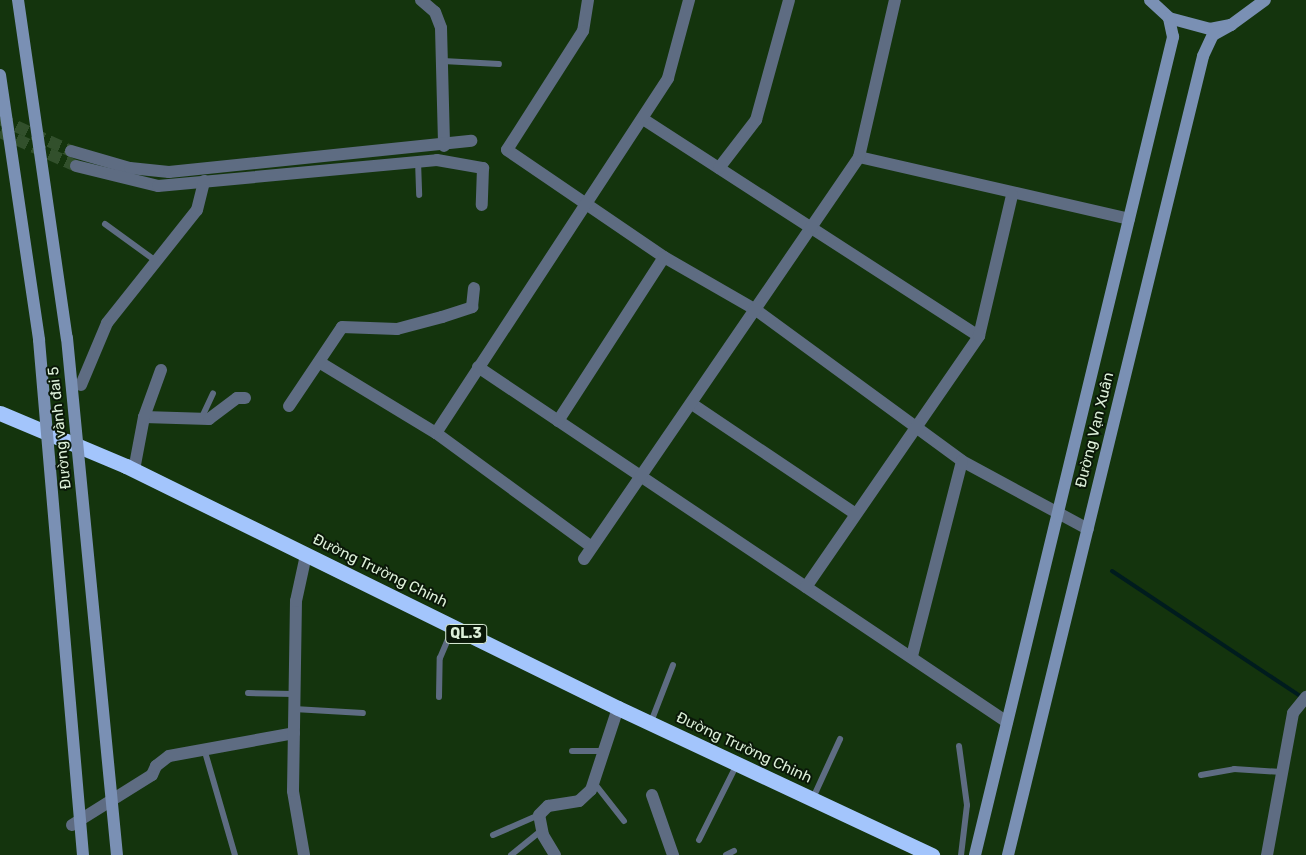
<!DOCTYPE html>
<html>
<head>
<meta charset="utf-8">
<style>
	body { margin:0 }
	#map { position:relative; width:1306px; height:855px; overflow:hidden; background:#14340d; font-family:Rubik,sans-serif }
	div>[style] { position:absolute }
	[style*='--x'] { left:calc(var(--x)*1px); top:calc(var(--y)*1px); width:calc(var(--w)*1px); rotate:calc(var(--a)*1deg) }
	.stream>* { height:4px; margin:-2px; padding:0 2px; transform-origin:2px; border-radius:2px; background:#001c1e }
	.street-tunnel>* { height:12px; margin-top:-6px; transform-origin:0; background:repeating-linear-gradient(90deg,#32502c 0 12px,transparent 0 18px) }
	.lane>* { height:6px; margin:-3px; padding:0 3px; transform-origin:3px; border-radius:3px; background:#5e6c82 }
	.street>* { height:12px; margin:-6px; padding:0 6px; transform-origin:6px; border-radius:6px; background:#5e6c82 }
	.secondary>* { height:12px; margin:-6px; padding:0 6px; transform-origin:6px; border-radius:6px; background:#7a90b4 }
	.highway>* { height:15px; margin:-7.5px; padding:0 7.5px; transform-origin:7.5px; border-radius:7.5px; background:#a3c5fc }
	.secondary-bridge>* { height:12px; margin:-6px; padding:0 6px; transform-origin:6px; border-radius:6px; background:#7a90b4 }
	span { translate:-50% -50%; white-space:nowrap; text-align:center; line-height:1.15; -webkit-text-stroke:4px #0a1808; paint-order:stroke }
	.shield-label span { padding:1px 4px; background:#0a1808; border:1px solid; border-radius:4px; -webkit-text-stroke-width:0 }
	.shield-label { font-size:14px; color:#ddf0d9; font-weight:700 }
	.street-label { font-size:15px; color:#ddf0d9 }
</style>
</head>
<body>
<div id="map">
	<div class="stream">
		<div style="--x:1112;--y:571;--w:228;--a:33.6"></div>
	</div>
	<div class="street-tunnel">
		<div style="--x:0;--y:119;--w:78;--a:24.3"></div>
		<div style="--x:0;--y:132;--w:83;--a:24.1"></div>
	</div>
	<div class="lane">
		<div style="--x:443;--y:61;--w:56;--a:3.1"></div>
		<div style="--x:418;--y:161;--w:34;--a:88"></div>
		<div style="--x:105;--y:224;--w:63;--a:36"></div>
		<div style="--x:202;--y:417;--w:26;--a:-65"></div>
		<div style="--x:248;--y:693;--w:46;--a:1.2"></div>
		<div style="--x:439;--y:697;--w:39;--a:-89"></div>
		<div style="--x:440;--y:658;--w:34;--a:-67"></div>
		<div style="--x:294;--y:709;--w:69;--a:3.3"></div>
		<div style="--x:651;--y:722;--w:61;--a:-68.9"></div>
		<div style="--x:959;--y:746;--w:60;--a:82.3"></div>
		<div style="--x:967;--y:805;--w:50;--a:96.8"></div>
		<div style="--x:572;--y:751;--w:30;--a:0"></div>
		<div style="--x:205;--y:752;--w:107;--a:73.8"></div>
		<div style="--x:1201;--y:775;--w:34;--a:-10"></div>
		<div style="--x:1234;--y:769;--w:48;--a:3.6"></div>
		<div style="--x:595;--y:784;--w:47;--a:51.9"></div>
		<div style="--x:813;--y:798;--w:65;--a:-65.4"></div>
		<div style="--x:493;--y:835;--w:50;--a:-23.5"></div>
		<div style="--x:699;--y:840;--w:85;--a:-63.4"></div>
		<div style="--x:511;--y:855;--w:38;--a:-39"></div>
		<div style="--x:726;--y:855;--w:9;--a:-27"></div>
	</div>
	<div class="street">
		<div style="--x:421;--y:0;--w:18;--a:41"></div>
		<div style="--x:435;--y:12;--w:17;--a:69"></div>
		<div style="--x:441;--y:28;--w:118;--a:88.5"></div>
		<div style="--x:588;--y:0;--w:31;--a:99"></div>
		<div style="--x:583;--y:31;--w:141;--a:122.6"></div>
		<div style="--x:507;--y:150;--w:190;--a:34.3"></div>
		<div style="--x:664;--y:257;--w:106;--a:29.9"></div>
		<div style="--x:756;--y:310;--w:255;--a:36.2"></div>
		<div style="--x:962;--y:461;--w:143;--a:28.4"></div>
		<div style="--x:643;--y:119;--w:400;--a:32.9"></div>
		<div style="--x:71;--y:151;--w:61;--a:16.1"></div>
		<div style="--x:130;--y:168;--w:39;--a:6"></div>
		<div style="--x:169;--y:172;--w:304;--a:-5.9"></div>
		<div style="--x:859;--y:157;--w:277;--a:12.9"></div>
		<div style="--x:76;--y:166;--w:84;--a:13.7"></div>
		<div style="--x:158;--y:186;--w:280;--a:-5.3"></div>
		<div style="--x:437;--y:160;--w:47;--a:9.9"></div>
		<div style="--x:483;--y:168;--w:37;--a:92"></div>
		<div style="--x:719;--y:168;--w:61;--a:-52.4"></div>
		<div style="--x:756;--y:120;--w:124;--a:-74.6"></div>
		<div style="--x:319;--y:362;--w:137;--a:31.3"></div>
		<div style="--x:436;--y:433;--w:193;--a:36.2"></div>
		<div style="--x:478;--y:367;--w:637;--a:33.86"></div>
		<div style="--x:81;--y:385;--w:67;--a:-67.2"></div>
		<div style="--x:107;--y:323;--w:144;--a:-51.5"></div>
		<div style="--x:197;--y:210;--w:30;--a:-76"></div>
		<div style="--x:692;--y:404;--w:195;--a:33.9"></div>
		<div style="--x:289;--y:406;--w:95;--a:-56.1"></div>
		<div style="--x:342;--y:327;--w:55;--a:2.1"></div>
		<div style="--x:397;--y:329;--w:47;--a:-14.9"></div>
		<div style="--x:442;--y:317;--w:32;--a:-18"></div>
		<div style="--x:472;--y:307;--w:19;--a:-84"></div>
		<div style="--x:144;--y:417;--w:65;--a:1.8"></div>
		<div style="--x:209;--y:419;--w:35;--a:-37"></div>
		<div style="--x:237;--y:398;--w:8;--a:0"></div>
		<div style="--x:558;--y:421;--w:195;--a:-57.1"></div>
		<div style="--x:436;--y:433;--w:424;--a:-56.8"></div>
		<div style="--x:668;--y:78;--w:81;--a:-74.9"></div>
		<div style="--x:134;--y:470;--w:54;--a:-79.3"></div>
		<div style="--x:144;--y:417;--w:50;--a:-70.1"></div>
		<div style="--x:584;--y:559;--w:487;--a:-55.6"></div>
		<div style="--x:859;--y:157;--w:161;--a:-77.1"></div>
		<div style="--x:806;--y:587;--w:305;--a:-55.4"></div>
		<div style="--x:979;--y:336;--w:145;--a:-76.8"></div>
		<div style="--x:912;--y:656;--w:201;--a:-75.6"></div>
		<div style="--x:652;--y:795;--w:64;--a:70.7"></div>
		<div style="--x:72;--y:825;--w:94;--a:-32"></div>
		<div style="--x:152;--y:775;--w:10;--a:-66"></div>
		<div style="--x:156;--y:766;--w:16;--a:-38"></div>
		<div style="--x:169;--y:756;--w:127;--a:-10.4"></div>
		<div style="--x:304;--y:855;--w:65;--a:-99.8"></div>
		<div style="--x:293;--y:791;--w:190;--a:-89.1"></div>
		<div style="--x:296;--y:601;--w:47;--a:-77.7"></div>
		<div style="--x:555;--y:855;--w:23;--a:-121"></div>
		<div style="--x:543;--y:835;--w:20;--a:-101"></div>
		<div style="--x:539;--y:815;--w:13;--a:-45"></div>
		<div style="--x:548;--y:806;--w:31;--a:-9"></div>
		<div style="--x:579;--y:801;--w:16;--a:-43"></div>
		<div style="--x:591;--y:790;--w:86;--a:-71.8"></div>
		<div style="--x:1267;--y:855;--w:144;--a:-79.6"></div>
		<div style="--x:1293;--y:713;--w:21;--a:-51"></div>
	</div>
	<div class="secondary">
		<div style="--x:18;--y:0;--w:342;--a:81.8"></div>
		<div style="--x:1150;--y:0;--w:26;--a:43"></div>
		<div style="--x:1169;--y:18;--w:42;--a:15"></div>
		<div style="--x:1210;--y:29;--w:21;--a:-11"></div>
		<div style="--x:1231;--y:25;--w:42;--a:-36.3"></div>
		<div style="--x:0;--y:75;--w:268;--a:81.6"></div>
		<div style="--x:975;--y:855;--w:842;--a:-76.39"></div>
		<div style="--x:1173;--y:37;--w:19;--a:-102"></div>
		<div style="--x:1008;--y:855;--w:822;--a:-76.28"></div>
		<div style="--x:1203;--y:56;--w:23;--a:-65"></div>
		<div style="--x:1213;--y:35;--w:21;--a:-29"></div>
	</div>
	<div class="highway">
		<div style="--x:0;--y:413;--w:137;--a:22.8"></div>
		<div style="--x:126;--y:466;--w:548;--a:26.19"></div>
		<div style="--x:618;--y:708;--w:347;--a:25.1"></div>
	</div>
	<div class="secondary-bridge">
		<div style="--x:67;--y:338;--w:519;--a:84.48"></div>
		<div style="--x:39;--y:340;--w:517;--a:85.12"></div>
	</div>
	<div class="shield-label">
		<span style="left:466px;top:634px">QL.3</span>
	</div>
	<div class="street-label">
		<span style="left:60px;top:428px;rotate:-96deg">Đường vành đai 5</span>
		<span style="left:1095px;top:430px;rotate:-76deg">Đường Vạn Xuân</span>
		<span style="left:380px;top:571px;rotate:26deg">Đường Trường Chinh</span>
		<span style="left:744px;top:748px;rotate:25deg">Đường Trường Chinh</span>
	</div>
</div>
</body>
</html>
